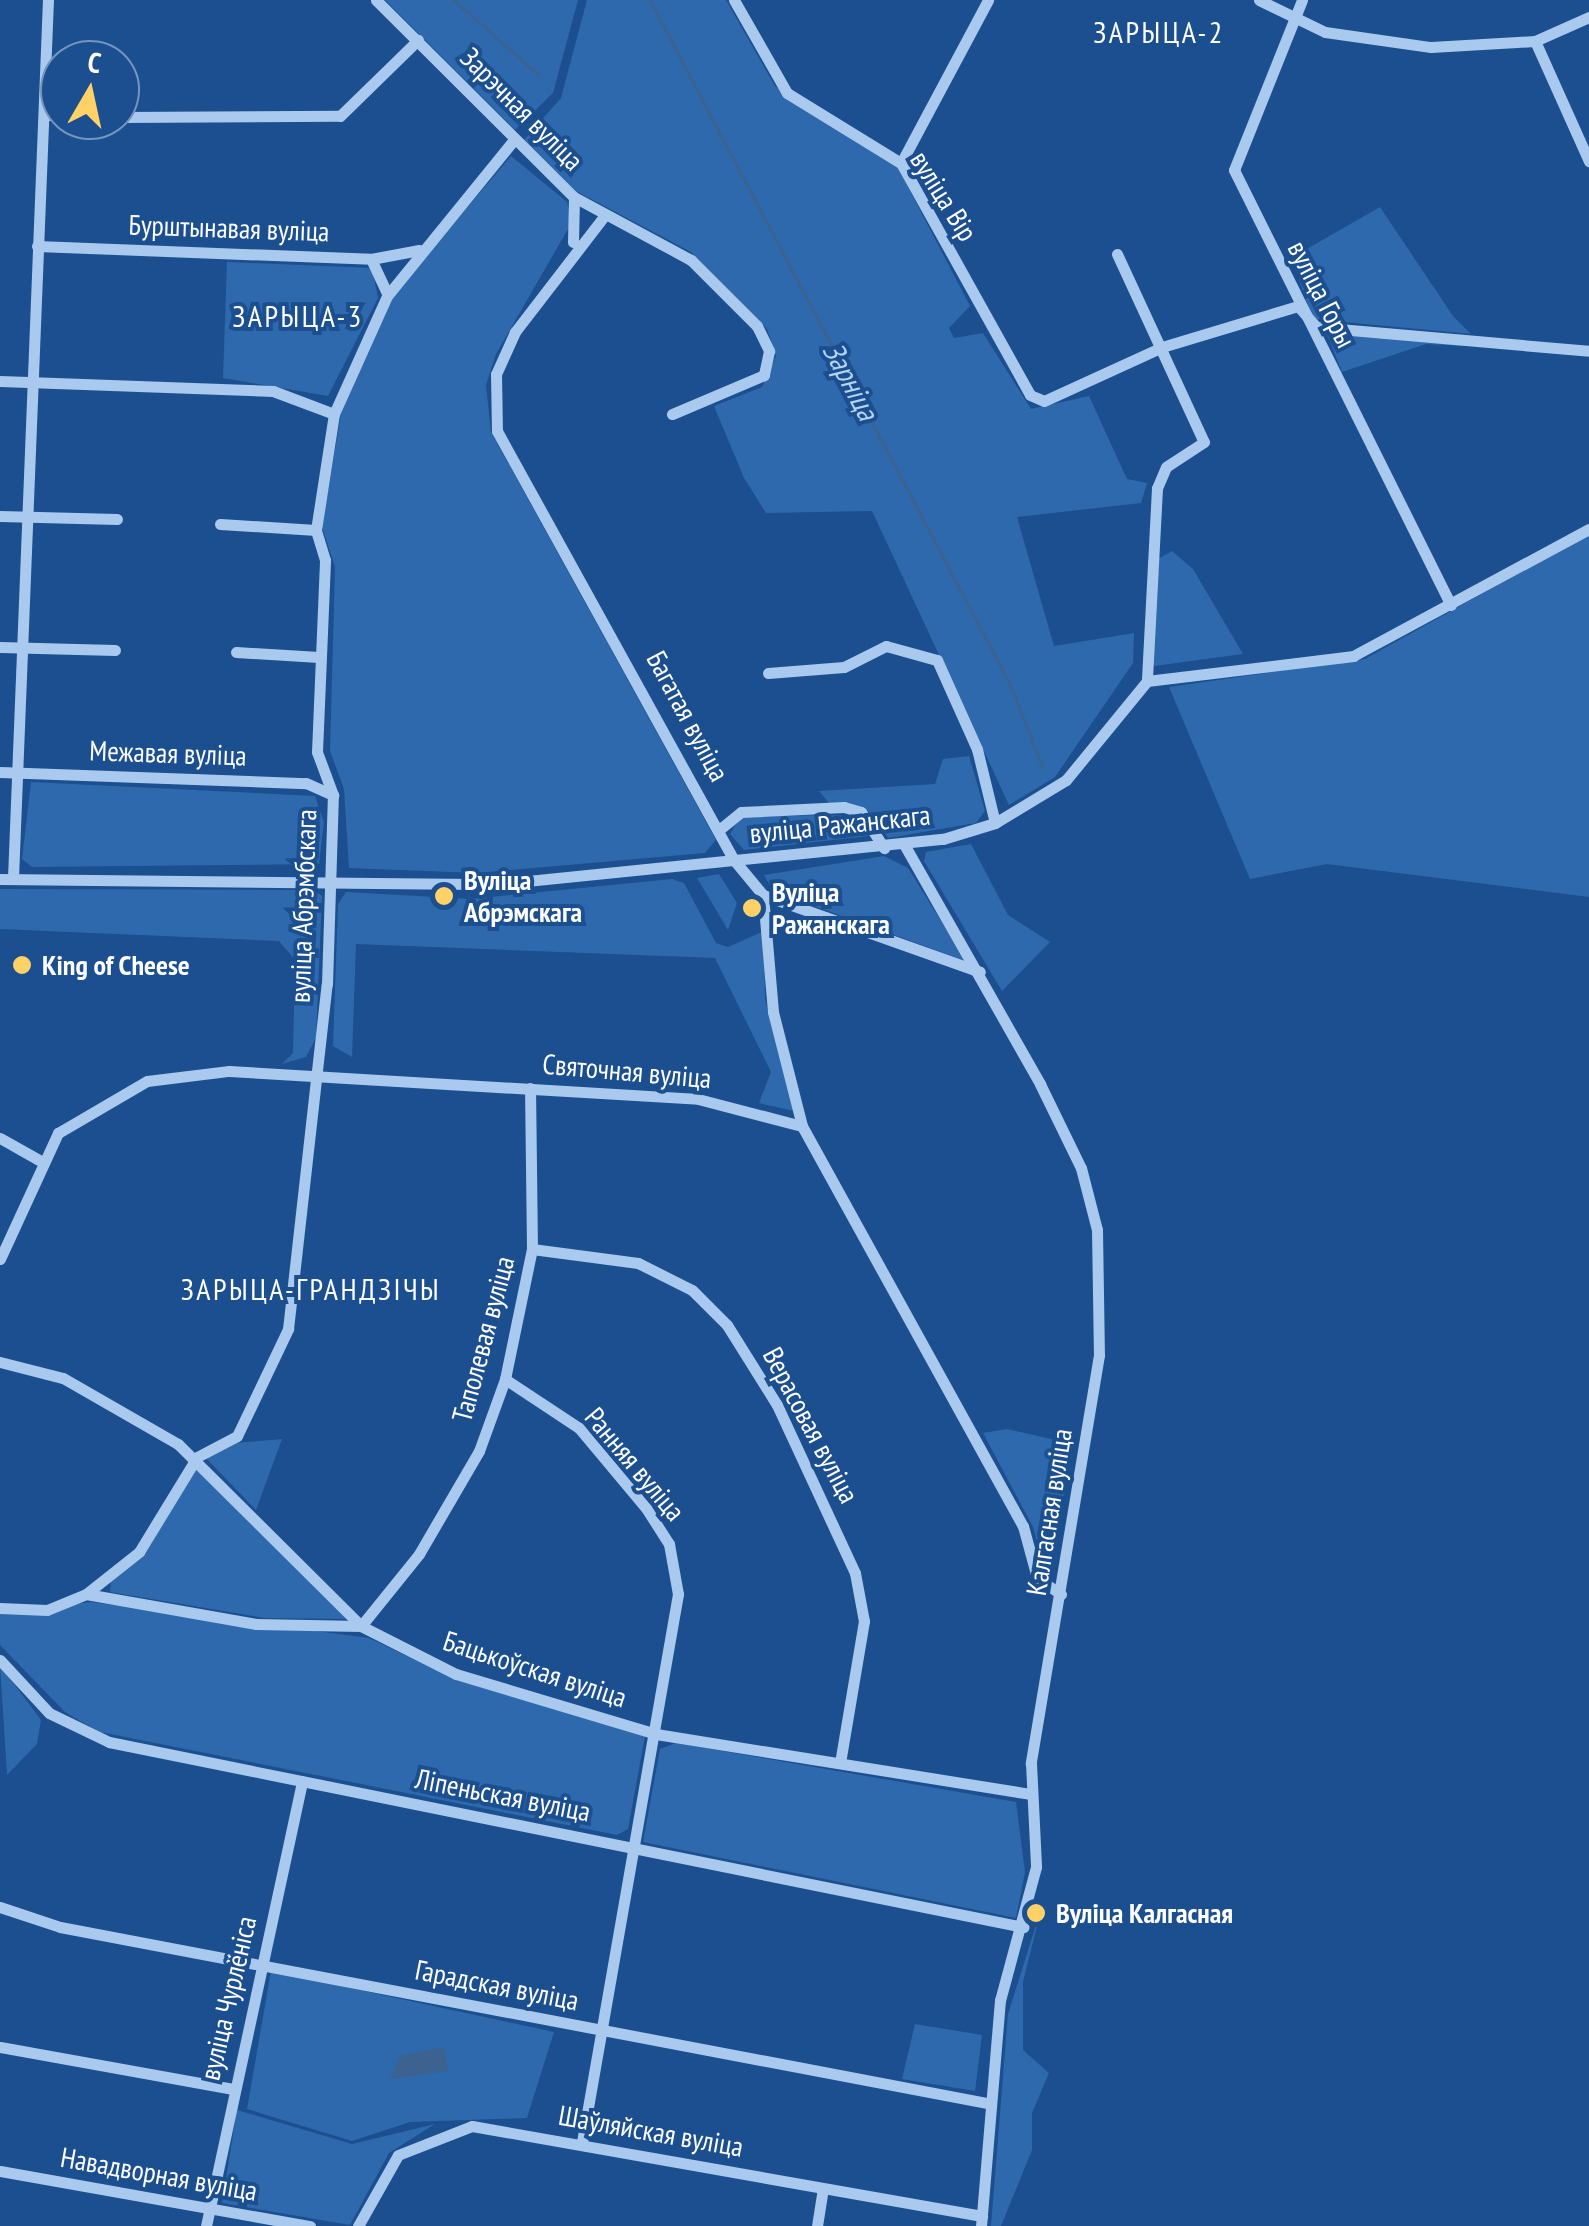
<!DOCTYPE html>
<html>
<head>
<meta charset="utf-8">
<style>
	body { margin:0 }
	#map { position:relative; width:1589px; height:2226px; overflow:hidden; background:#1b4f8f; font-family:"PT Sans Narrow",sans-serif }
	div>[style] { position:absolute }
	[style*='--x'] { left:calc(var(--x)*1px); top:calc(var(--y)*1px); width:calc(var(--w)*1px); rotate:calc(var(--a)*1deg) }
	.green>* { inset:0; background:#2e69ad }
	.water>* { inset:0; background:#3c6290 }
	.stream>* { height:2.5px; margin:-1.25px; padding:0 1.25px; transform-origin:1.25px; border-radius:1.25px; background:#3c6290 }
	.minor>* { height:11px; margin:-5.5px; padding:0 5.5px; transform-origin:5.5px; border-radius:5.5px; background:#a9c9ee }
	.dots>* { width:28px; height:28px; translate:-50% -50%; box-sizing:border-box; border:5px solid #1b4f8f; border-radius:50% }
	span { translate:-50% -50%; white-space:nowrap; text-align:center; line-height:1.15; -webkit-text-stroke:8px #1b4f8f; paint-order:stroke }
	.street-label { font-size:28px; color:#fff }
	.poi-label { font-size:28px; color:#fff; font-weight:700 }
	.left { translate:0 -50%; text-align:left }
	.neighbourhood-label { font-size:30px; color:#fff; letter-spacing:2.5px }
	.water-label { font-size:30px; color:#b5d3f5; font-style:italic }
	.north { position:absolute; left:40px; top:40px; width:100px; height:100px; box-sizing:border-box; background:#1b4f8f; border:2px solid #7695bc; border-radius:50%; rotate:9deg; font-size:28px; font-weight:700; line-height:40px; text-align:center; color:#fff }
	.north::after { content:''; display:block; margin:auto; width:35px; height:45px; background:#ffd166; clip-path:polygon(50% 0,100% 100%,50% 72%,0 100%) }
</style>
</head>
<body>
<div id="map">
	<div class="green">
		<div style="clip-path:polygon(385px 0,578px 0,553px 93px,515px 130px)"></div>
		<div style="clip-path:polygon(587px 0,726px 0,775px 86px,898px 168px,970px 306px,949px 328px,954px 338px,983px 333px,1031px 409px,1089px 396px,1127px 479px,1147px 483px,1141px 503px,1017px 517px,1054px 646px,1134px 633px,1133px 663px,1055px 777px,1009px 805px,872px 511px,766px 513px,744px 478px,714px 406px,762px 387px,776px 356px,767px 329px,691px 252px,574px 190px,522px 142px,561px 98px)"></div>
		<div style="clip-path:polygon(511px 156px,567px 202px,572px 222px,496px 354px,486px 385px,491px 432px,716px 840px,705px 853px,476px 873px,349px 868px,344px 789px,330px 751px,335px 567px,322px 527px,341px 414px,392px 296px)"></div>
		<div style="clip-path:polygon(1380px 207px,1453px 316px,1471px 334px,1313px 319px,1291px 258px)"></div>
		<div style="clip-path:polygon(227px 262px,372px 268px,378px 298px,328px 396px,223px 378px)"></div>
		<div style="clip-path:polygon(1326px 332px,1462px 343px,1464px 346px,1426px 344px,1342px 372px)"></div>
		<div style="clip-path:polygon(1589px 534px,1589px 897px,1327px 864px,1250px 879px,1169px 687px,1365px 659px)"></div>
		<div style="clip-path:polygon(1172px 551px,1193px 569px,1243px 654px,1154px 666px,1151px 597px,1158px 559px)"></div>
		<div style="clip-path:polygon(969px 756px,985px 811px,976px 823px,888px 838px,866px 808px,829px 803px,819px 791px,935px 784px,943px 759px)"></div>
		<div style="clip-path:polygon(31px 782px,315px 796px,324px 822px,319px 864px,32px 867px,22px 859px)"></div>
		<div style="clip-path:polygon(823px 815px,852px 816px,869px 836px,744px 850px,730px 834px,740px 817px)"></div>
		<div style="clip-path:polygon(971px 844px,1008px 915px,1050px 942px,1002px 991px,924px 861px,926px 852px)"></div>
		<div style="clip-path:polygon(884px 856px,908px 868px,966px 961px,773px 891px,764px 875px)"></div>
		<div style="clip-path:polygon(719px 874px,737px 903px,728px 930px,697px 878px)"></div>
		<div style="clip-path:polygon(672px 879px,684px 883px,716px 943px,728px 947px,764px 931px,765px 999px,794px 1111px,759px 1103px,771px 1072px,715px 958px,356px 944px,352px 1057px,333px 1046px,338px 904px,346px 892px,470px 899px)"></div>
		<div style="clip-path:polygon(0 889px,314px 890px,322px 896px,316px 1038px,306px 1057px,282px 1064px,293px 1053px,295px 960px,279px 941px,0 929px)"></div>
		<div style="clip-path:polygon(1007px 1429px,1073px 1444px,1049px 1582px,1033px 1527px,983px 1433px)"></div>
		<div style="clip-path:polygon(282px 1439px,256px 1510px,205px 1457px,235px 1443px)"></div>
		<div style="clip-path:polygon(194px 1467px,347px 1619px,265px 1618px,110px 1592px,111px 1580px,148px 1549px)"></div>
		<div style="clip-path:polygon(91px 1602px,369px 1638px,460px 1681px,645px 1736px,628px 1829px,617px 1835px,100px 1732px,66px 1713px,0 1645px,0 1612px)"></div>
		<div style="clip-path:polygon(0 1665px,41px 1720px,37px 1744px,7px 1775px)"></div>
		<div style="clip-path:polygon(676px 1743px,1016px 1802px,1025px 1872px,1016px 1918px,643px 1842px,660px 1749px)"></div>
		<div style="clip-path:polygon(1042px 1906px,1023px 1982px,1023px 2050px,1049px 2073px,1032px 2113px,1032px 2150px,1001px 2226px,991px 2226px,1008px 2014px)"></div>
		<div style="clip-path:polygon(271px 1971px,554px 2032px,527px 2118px,410px 2122px,352px 2141px,247px 2109px)"></div>
		<div style="clip-path:polygon(915px 2024px,982px 2035px,975px 2091px,902px 2079px)"></div>
		<div style="clip-path:polygon(237px 2110px,352px 2144px,435px 2124px,389px 2153px,350px 2225px,222px 2203px)"></div>
	</div>
	<div class="water">
		<div style="clip-path:polygon(445px 2047px,448px 2071px,390px 2079px,400px 2056px)"></div>
	</div>
	<div class="stream">
		<div style="--x:454;--y:0;--w:113;--a:41.4"></div>
		<div style="--x:650;--y:0;--w:773;--a:62.24"></div>
		<div style="--x:1010;--y:684;--w:87;--a:68.4"></div>
	</div>
	<div class="minor">
		<div style="--x:376;--y:0;--w:279;--a:44.9"></div>
		<div style="--x:574;--y:197;--w:133;--a:28.3"></div>
		<div style="--x:691;--y:260;--w:93;--a:45"></div>
		<div style="--x:757;--y:326;--w:28;--a:64"></div>
		<div style="--x:769;--y:351;--w:25;--a:102"></div>
		<div style="--x:764;--y:375;--w:100;--a:157"></div>
		<div style="--x:734;--y:0;--w:107;--a:60.3"></div>
		<div style="--x:787;--y:93;--w:134;--a:31.6"></div>
		<div style="--x:901;--y:163;--w:265;--a:60.9"></div>
		<div style="--x:1030;--y:395;--w:15;--a:23"></div>
		<div style="--x:1044;--y:401;--w:130;--a:-24.6"></div>
		<div style="--x:1162;--y:347;--w:142;--a:-16.8"></div>
		<div style="--x:1298;--y:306;--w:28;--a:49"></div>
		<div style="--x:1316;--y:327;--w:274;--a:5"></div>
		<div style="--x:1259;--y:0;--w:73;--a:25.9"></div>
		<div style="--x:1325;--y:32;--w:107;--a:8.1"></div>
		<div style="--x:1431;--y:47;--w:104;--a:-3.3"></div>
		<div style="--x:1535;--y:41;--w:59;--a:-24"></div>
		<div style="--x:1302;--y:0;--w:183;--a:111.8"></div>
		<div style="--x:1234;--y:170;--w:486;--a:63.5"></div>
		<div style="--x:1535;--y:41;--w:132;--a:65.8"></div>
		<div style="--x:44;--y:115;--w:16;--a:0"></div>
		<div style="--x:120;--y:117;--w:220;--a:-0.3"></div>
		<div style="--x:340;--y:116;--w:109;--a:-44.3"></div>
		<div style="--x:901;--y:163;--w:185;--a:-61.9"></div>
		<div style="--x:605;--y:215;--w:148;--a:127.6"></div>
		<div style="--x:515;--y:332;--w:46;--a:114.3"></div>
		<div style="--x:496;--y:374;--w:57;--a:89"></div>
		<div style="--x:497;--y:431;--w:490;--a:61.1"></div>
		<div style="--x:734;--y:860;--w:45;--a:50.4"></div>
		<div style="--x:763;--y:895;--w:117;--a:85.1"></div>
		<div style="--x:773;--y:1012;--w:118;--a:75.7"></div>
		<div style="--x:573;--y:242;--w:45;--a:-88.7"></div>
		<div style="--x:37;--y:246;--w:334;--a:2.2"></div>
		<div style="--x:371;--y:259;--w:49;--a:-10.6"></div>
		<div style="--x:1117;--y:254;--w:207;--a:65.2"></div>
		<div style="--x:1204;--y:442;--w:45;--a:146.7"></div>
		<div style="--x:1166;--y:467;--w:23;--a:113"></div>
		<div style="--x:1157;--y:488;--w:193;--a:93"></div>
		<div style="--x:371;--y:259;--w:38;--a:65"></div>
		<div style="--x:0;--y:381;--w:273;--a:2.1"></div>
		<div style="--x:273;--y:391;--w:65;--a:20.7"></div>
		<div style="--x:0;--y:516;--w:117;--a:1.5"></div>
		<div style="--x:220;--y:524;--w:96;--a:3.6"></div>
		<div style="--x:0;--y:647;--w:115;--a:1.5"></div>
		<div style="--x:236;--y:652;--w:83;--a:3.4"></div>
		<div style="--x:768;--y:673;--w:76;--a:-4.5"></div>
		<div style="--x:844;--y:667;--w:47;--a:-26.6"></div>
		<div style="--x:886;--y:646;--w:53;--a:15.4"></div>
		<div style="--x:937;--y:660;--w:98;--a:65.8"></div>
		<div style="--x:977;--y:749;--w:76;--a:76.3"></div>
		<div style="--x:0;--y:772;--w:306;--a:2.1"></div>
		<div style="--x:306;--y:783;--w:30;--a:24"></div>
		<div style="--x:720;--y:829;--w:27;--a:-39"></div>
		<div style="--x:741;--y:812;--w:103;--a:-2.8"></div>
		<div style="--x:844;--y:807;--w:18;--a:16"></div>
		<div style="--x:861;--y:812;--w:43;--a:57.4"></div>
		<div style="--x:905;--y:846;--w:274;--a:60.4"></div>
		<div style="--x:1040;--y:1084;--w:93;--a:64"></div>
		<div style="--x:1081;--y:1168;--w:64;--a:75.5"></div>
		<div style="--x:1097;--y:1230;--w:125;--a:89.1"></div>
		<div style="--x:1099;--y:1355;--w:414;--a:99.5"></div>
		<div style="--x:1031;--y:1763;--w:104;--a:87.2"></div>
		<div style="--x:1036;--y:1867;--w:138;--a:105.1"></div>
		<div style="--x:1000;--y:2000;--w:227;--a:94.8"></div>
		<div style="--x:13;--y:878;--w:879;--a:-87.72"></div>
		<div style="--x:0;--y:879;--w:498;--a:0.6"></div>
		<div style="--x:498;--y:884;--w:447;--a:-5.8"></div>
		<div style="--x:943;--y:839;--w:54;--a:-17.1"></div>
		<div style="--x:995;--y:823;--w:83;--a:-31.2"></div>
		<div style="--x:1066;--y:780;--w:128;--a:-50.7"></div>
		<div style="--x:1147;--y:681;--w:208;--a:-6.9"></div>
		<div style="--x:1353;--y:656;--w:268;--a:-28.3"></div>
		<div style="--x:763;--y:895;--w:230;--a:19.5"></div>
		<div style="--x:0;--y:1138;--w:45;--a:29.4"></div>
		<div style="--x:532;--y:1249;--w:107;--a:7.5"></div>
		<div style="--x:638;--y:1263;--w:60;--a:26.6"></div>
		<div style="--x:692;--y:1290;--w:49;--a:45"></div>
		<div style="--x:727;--y:1325;--w:94;--a:58"></div>
		<div style="--x:777;--y:1405;--w:185;--a:65.1"></div>
		<div style="--x:855;--y:1573;--w:49;--a:79.4"></div>
		<div style="--x:864;--y:1621;--w:144;--a:99.6"></div>
		<div style="--x:0;--y:1259;--w:139;--a:-65.3"></div>
		<div style="--x:58;--y:1133;--w:103;--a:-30.3"></div>
		<div style="--x:147;--y:1081;--w:83;--a:-7"></div>
		<div style="--x:229;--y:1071;--w:470;--a:3.4"></div>
		<div style="--x:698;--y:1099;--w:107;--a:14.6"></div>
		<div style="--x:802;--y:1126;--w:457;--a:61.1"></div>
		<div style="--x:1023;--y:1526;--w:54;--a:74.9"></div>
		<div style="--x:1037;--y:1578;--w:29;--a:34"></div>
		<div style="--x:0;--y:1362;--w:65;--a:14.3"></div>
		<div style="--x:63;--y:1378;--w:133;--a:29.9"></div>
		<div style="--x:178;--y:1444;--w:258;--a:44.8"></div>
		<div style="--x:361;--y:1626;--w:106;--a:26.8"></div>
		<div style="--x:456;--y:1674;--w:209;--a:16.7"></div>
		<div style="--x:656;--y:1734;--w:380;--a:9.1"></div>
		<div style="--x:505;--y:1379;--w:89;--a:33.5"></div>
		<div style="--x:579;--y:1428;--w:104;--a:50.1"></div>
		<div style="--x:646;--y:1508;--w:43;--a:57.4"></div>
		<div style="--x:669;--y:1544;--w:51;--a:79.8"></div>
		<div style="--x:678;--y:1594;--w:556;--a:99.94"></div>
		<div style="--x:86;--y:1594;--w:68;--a:-38.4"></div>
		<div style="--x:139;--y:1552;--w:111;--a:-58.6"></div>
		<div style="--x:197;--y:1457;--w:45;--a:-27.7"></div>
		<div style="--x:237;--y:1436;--w:119;--a:-64.5"></div>
		<div style="--x:288;--y:1329;--w:347;--a:-83.6"></div>
		<div style="--x:327;--y:984;--w:189;--a:-88.2"></div>
		<div style="--x:333;--y:795;--w:46;--a:-110.4"></div>
		<div style="--x:317;--y:752;--w:192;--a:-87.6"></div>
		<div style="--x:325;--y:560;--w:31;--a:-107"></div>
		<div style="--x:316;--y:530;--w:117;--a:-81.2"></div>
		<div style="--x:334;--y:414;--w:129;--a:-65.8"></div>
		<div style="--x:387;--y:296;--w:200;--a:-50.9"></div>
		<div style="--x:0;--y:1608;--w:47;--a:2.4"></div>
		<div style="--x:47;--y:1610;--w:42;--a:-22.3"></div>
		<div style="--x:86;--y:1594;--w:173;--a:10"></div>
		<div style="--x:256;--y:1624;--w:105;--a:1.1"></div>
		<div style="--x:361;--y:1626;--w:92;--a:-51.1"></div>
		<div style="--x:419;--y:1554;--w:119;--a:-59.8"></div>
		<div style="--x:479;--y:1451;--w:77;--a:-70.1"></div>
		<div style="--x:505;--y:1379;--w:133;--a:-78.3"></div>
		<div style="--x:532;--y:1249;--w:161;--a:-90.7"></div>
		<div style="--x:0;--y:1660;--w:72;--a:47.2"></div>
		<div style="--x:49;--y:1713;--w:67;--a:25.8"></div>
		<div style="--x:109;--y:1742;--w:933;--a:11.44"></div>
		<div style="--x:0;--y:1907;--w:63;--a:18.4"></div>
		<div style="--x:60;--y:1927;--w:944;--a:10.75"></div>
		<div style="--x:0;--y:2047;--w:237;--a:10.2"></div>
		<div style="--x:0;--y:2171;--w:315;--a:10.1"></div>
		<div style="--x:206;--y:2226;--w:455;--a:-77.8"></div>
		<div style="--x:358;--y:2226;--w:81;--a:-60.6"></div>
		<div style="--x:398;--y:2155;--w:79;--a:-21.4"></div>
		<div style="--x:472;--y:2126;--w:518;--a:10.01"></div>
		<div style="--x:817;--y:2226;--w:38;--a:-81"></div>
	</div>
	<div class="dots">
		<div style="left:444px;top:896px;background:#ffd166"></div>
		<div style="left:752px;top:908px;background:#ffd166"></div>
		<div style="left:22px;top:965px;background:#ffd166"></div>
		<div style="left:1036px;top:1913px;background:#ffd166"></div>
	</div>
	<div class="street-label">
		<span style="left:522px;top:109px;rotate:45deg">Зарэчная вуліца</span>
		<span style="left:944px;top:196px;rotate:58deg">вуліца Вір</span>
		<span style="left:229px;top:228px;rotate:2deg">Бурштынавая вуліца</span>
		<span style="left:1322px;top:294px;rotate:63deg">вуліца Горы</span>
		<span style="left:688px;top:716px;rotate:62deg">Багатая вуліца</span>
		<span style="left:168px;top:753px;rotate:2deg">Межавая вуліца</span>
		<span style="left:840px;top:824px;rotate:-6deg">вуліца Ражанскага</span>
		<span style="left:303px;top:906px;rotate:-88deg">вуліца Абрэмбскага</span>
		<span style="left:627px;top:1071px;rotate:5deg">Святочная вуліца</span>
		<span style="left:483px;top:1339px;rotate:-75deg">Таполевая вуліца</span>
		<span style="left:811px;top:1425px;rotate:62deg">Верасовая вуліца</span>
		<span style="left:635px;top:1464px;rotate:50deg">Ранняя вуліца</span>
		<span style="left:1049px;top:1512px;rotate:-81deg">Калгасная вуліца</span>
		<span style="left:535px;top:1669px;rotate:18deg">Бацькоўская вуліца</span>
		<span style="left:503px;top:1795px;rotate:11deg">Ліпеньская вуліца</span>
		<span style="left:497px;top:1985px;rotate:11deg">Гарадская вуліца</span>
		<span style="left:228px;top:1998px;rotate:-77deg">вуліца Чурлёніса</span>
		<span style="left:651px;top:2131px;rotate:10deg">Шаўляйская вуліца</span>
		<span style="left:159px;top:2174px;rotate:10deg">Навадворная вуліца</span>
	</div>
	<div class="poi-label">
		<span class="left" style="left:464px;top:896px">Вуліца<br>Абрэмскага</span>
		<span class="left" style="left:772px;top:908px">Вуліца<br>Ражанскага</span>
		<span class="left" style="left:42px;top:965px">King of Cheese</span>
		<span class="left" style="left:1056px;top:1913px">Вуліца Калгасная</span>
	</div>
	<div class="neighbourhood-label">
		<span style="left:1159px;top:32px">ЗАРЫЦА-2</span>
		<span style="left:298px;top:316px">ЗАРЫЦА-3</span>
		<span style="left:311px;top:1289px">ЗАРЫЦА-ГРАНДЗІЧЫ</span>
	</div>
	<div class="water-label">
		<span style="left:851px;top:381px;rotate:62deg">Зарніца</span>
	</div>
	<div class="north">С</div>
</div>
</body>
</html>
